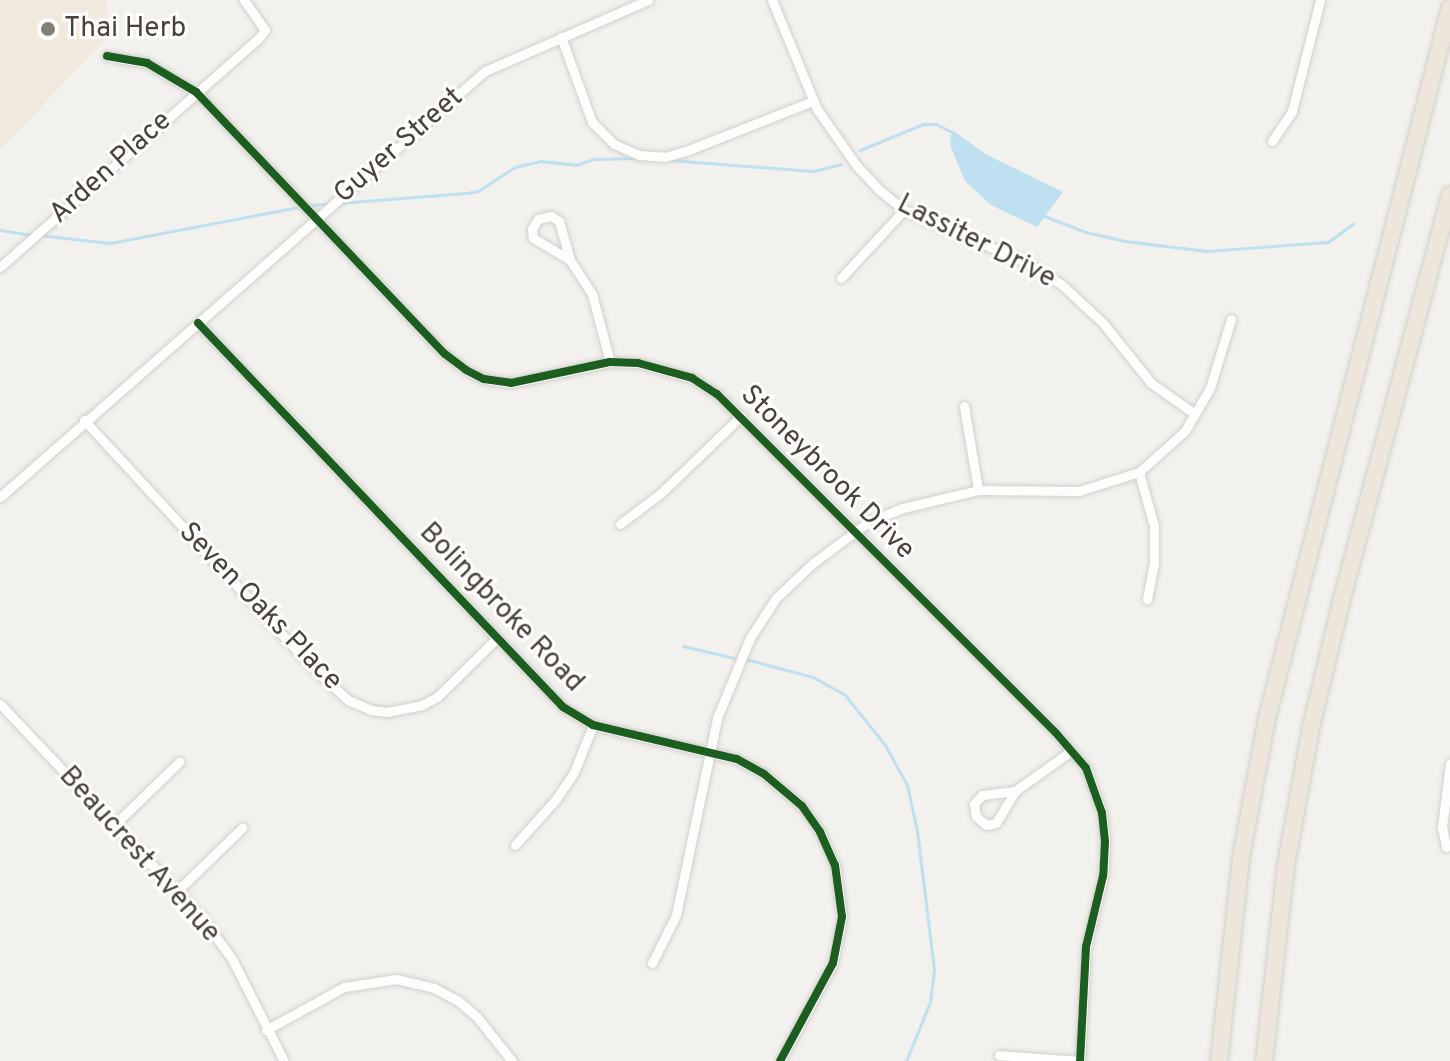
<!DOCTYPE html>
<html>
<head>
<meta charset="utf-8">
<style>
	body { margin:0 }
	#map { position:relative; width:1450px; height:1061px; overflow:hidden; background:#f3f1ed; font-family:Overpass,sans-serif }
	div>[style] { position:absolute }
	[style*='--x'] { left:calc(var(--x)*1px); top:calc(var(--y)*1px); width:calc(var(--w)*1px); rotate:calc(var(--a)*1deg) }
	.commercial>* { inset:0; background:#f2e9de }
	.water>* { inset:0; background:#bee0f0 }
	.stream>* { height:3px; margin:-1.5px; padding:0 1.5px; transform-origin:1.5px; border-radius:1.5px; background:#bee0f0 }
	.roads { filter:drop-shadow(0 0 2px #d1cfcb) drop-shadow(0 0 2px #d1cfcb) }
	.minor>* { height:9px; margin:-4.5px; padding:0 4.5px; transform-origin:4.5px; border-radius:4.5px; background:#fdfdfc }
	.motorway>* { height:16px; margin:-8px; padding:0 8px; transform-origin:8px; border-radius:8px; background:#ede6db }
	.cycleway>* { height:8px; margin:-4px; padding:0 4px; transform-origin:4px; border-radius:4px; background:#1b5e20 }
	.dots>* { width:22px; height:22px; translate:-50% -50%; box-sizing:border-box; border:4px solid #fff; border-radius:50% }
	span { translate:-50% -50%; white-space:nowrap; text-align:center; line-height:1.15; -webkit-text-stroke:6px #fff; paint-order:stroke }
	.poi-label { font-size:28px; color:#4a4238 }
	.left { translate:0 -50%; text-align:left }
	.street-label { font-size:28px; color:#4a4238 }
</style>
</head>
<body>
<div id="map">
	<div class="commercial">
		<div style="clip-path:polygon(0 0,106px 0,109px 36px,0 150px)"></div>
	</div>
	<div class="water">
		<div style="clip-path:polygon(955px 132px,987px 155px,1063px 192px,1037px 227px,991px 205px,965px 181px,951px 147px,950px 136px)"></div>
	</div>
	<div class="stream">
		<div style="--x:860;--y:150;--w:68;--a:-22.4"></div>
		<div style="--x:923;--y:124;--w:13;--a:0"></div>
		<div style="--x:936;--y:124;--w:22;--a:27"></div>
		<div style="--x:669;--y:160;--w:144;--a:4.4"></div>
		<div style="--x:813;--y:171;--w:29;--a:-14"></div>
		<div style="--x:339;--y:203;--w:127;--a:-4.5"></div>
		<div style="--x:466;--y:193;--w:12;--a:-9"></div>
		<div style="--x:478;--y:191;--w:44;--a:-33"></div>
		<div style="--x:515;--y:167;--w:26;--a:-13"></div>
		<div style="--x:540;--y:161;--w:36;--a:6"></div>
		<div style="--x:576;--y:165;--w:18;--a:-19"></div>
		<div style="--x:593;--y:159;--w:45;--a:-1.3"></div>
		<div style="--x:307;--y:205;--w:20;--a:-3"></div>
		<div style="--x:1044;--y:216;--w:45;--a:20.9"></div>
		<div style="--x:1086;--y:232;--w:40;--a:13"></div>
		<div style="--x:1125;--y:241;--w:82;--a:7"></div>
		<div style="--x:1206;--y:251;--w:122;--a:-4.2"></div>
		<div style="--x:1328;--y:242;--w:31;--a:-36"></div>
		<div style="--x:0;--y:230;--w:32;--a:9"></div>
		<div style="--x:39;--y:235;--w:71;--a:6.4"></div>
		<div style="--x:110;--y:243;--w:192;--a:-10.8"></div>
		<div style="--x:683;--y:646;--w:57;--a:13.3"></div>
		<div style="--x:745;--y:659;--w:70;--a:14.8"></div>
		<div style="--x:813;--y:677;--w:37;--a:29"></div>
		<div style="--x:845;--y:695;--w:64;--a:51.3"></div>
		<div style="--x:885;--y:745;--w:46;--a:61.2"></div>
		<div style="--x:907;--y:785;--w:47;--a:77.7"></div>
		<div style="--x:917;--y:831;--w:140;--a:83"></div>
		<div style="--x:934;--y:970;--w:32;--a:97"></div>
		<div style="--x:930;--y:1002;--w:64;--a:112.1"></div>
	</div>
	<div class="roads">
		<div class="minor">
			<div style="--x:772;--y:0;--w:118;--a:67.6"></div>
			<div style="--x:817;--y:109;--w:68;--a:55.1"></div>
			<div style="--x:856;--y:165;--w:33;--a:47"></div>
			<div style="--x:878;--y:189;--w:33;--a:39"></div>
			<div style="--x:904;--y:210;--w:129;--a:23.2"></div>
			<div style="--x:1023;--y:261;--w:44;--a:31.2"></div>
			<div style="--x:1061;--y:284;--w:57;--a:42.9"></div>
			<div style="--x:1103;--y:323;--w:77;--a:51.3"></div>
			<div style="--x:1151;--y:383;--w:54;--a:35.2"></div>
			<div style="--x:561;--y:37;--w:90;--a:70"></div>
			<div style="--x:592;--y:122;--w:31;--a:45"></div>
			<div style="--x:614;--y:144;--w:27;--a:24"></div>
			<div style="--x:639;--y:155;--w:26;--a:4"></div>
			<div style="--x:665;--y:157;--w:22;--a:-16"></div>
			<div style="--x:686;--y:151;--w:136;--a:-21.5"></div>
			<div style="--x:107;--y:56;--w:41;--a:9.9"></div>
			<div style="--x:147;--y:63;--w:57;--a:30.6"></div>
			<div style="--x:196;--y:92;--w:361;--a:46.5"></div>
			<div style="--x:445;--y:354;--w:26;--a:37"></div>
			<div style="--x:466;--y:370;--w:20;--a:27"></div>
			<div style="--x:484;--y:379;--w:27;--a:8"></div>
			<div style="--x:511;--y:383;--w:101;--a:-12"></div>
			<div style="--x:610;--y:362;--w:28;--a:2"></div>
			<div style="--x:638;--y:363;--w:56;--a:15.5"></div>
			<div style="--x:692;--y:378;--w:30;--a:33"></div>
			<div style="--x:717;--y:394;--w:479;--a:45"></div>
			<div style="--x:1056;--y:733;--w:46;--a:49.4"></div>
			<div style="--x:1086;--y:768;--w:48;--a:70.4"></div>
			<div style="--x:1102;--y:813;--w:29;--a:84"></div>
			<div style="--x:1105;--y:842;--w:34;--a:93"></div>
			<div style="--x:1103;--y:876;--w:73;--a:103.5"></div>
			<div style="--x:1086;--y:947;--w:114;--a:93"></div>
			<div style="--x:1272;--y:141;--w:36;--a:-56"></div>
			<div style="--x:1292;--y:111;--w:114;--a:-75.8"></div>
			<div style="--x:570;--y:260;--w:41;--a:-105.8"></div>
			<div style="--x:559;--y:221;--w:9;--a:-148"></div>
			<div style="--x:551;--y:216;--w:13;--a:167"></div>
			<div style="--x:538;--y:219;--w:12;--a:121"></div>
			<div style="--x:532;--y:229;--w:9;--a:84"></div>
			<div style="--x:533;--y:238;--w:43;--a:30.7"></div>
			<div style="--x:570;--y:260;--w:40;--a:57.1"></div>
			<div style="--x:592;--y:294;--w:70;--a:75.2"></div>
			<div style="--x:0;--y:267;--w:343;--a:-41.5"></div>
			<div style="--x:257;--y:40;--w:13;--a:-51"></div>
			<div style="--x:265;--y:30;--w:37;--a:-125"></div>
			<div style="--x:841;--y:278;--w:93;--a:-47.2"></div>
			<div style="--x:198;--y:323;--w:530;--a:46.45"></div>
			<div style="--x:563;--y:707;--w:35;--a:31"></div>
			<div style="--x:593;--y:725;--w:148;--a:13.3"></div>
			<div style="--x:737;--y:759;--w:31;--a:29"></div>
			<div style="--x:764;--y:774;--w:50;--a:40.1"></div>
			<div style="--x:802;--y:806;--w:32;--a:55"></div>
			<div style="--x:820;--y:832;--w:36;--a:66"></div>
			<div style="--x:835;--y:865;--w:52;--a:82.3"></div>
			<div style="--x:842;--y:917;--w:47;--a:101.1"></div>
			<div style="--x:833;--y:963;--w:111;--a:118.4"></div>
			<div style="--x:964;--y:406;--w:85;--a:80.5"></div>
			<div style="--x:84;--y:420;--w:332;--a:47.3"></div>
			<div style="--x:309;--y:664;--w:53;--a:42.7"></div>
			<div style="--x:348;--y:700;--w:25;--a:23"></div>
			<div style="--x:371;--y:710;--w:16;--a:7"></div>
			<div style="--x:387;--y:712;--w:36;--a:-11"></div>
			<div style="--x:422;--y:705;--w:17;--a:-28"></div>
			<div style="--x:437;--y:697;--w:83;--a:-44.5"></div>
			<div style="--x:1139;--y:472;--w:56;--a:74.5"></div>
			<div style="--x:1154;--y:526;--w:37;--a:90"></div>
			<div style="--x:1154;--y:563;--w:37;--a:101"></div>
			<div style="--x:0;--y:497;--w:646;--a:-41.29"></div>
			<div style="--x:485;--y:71;--w:178;--a:-23.5"></div>
			<div style="--x:620;--y:524;--w:51;--a:-37.1"></div>
			<div style="--x:661;--y:493;--w:111;--a:-43.9"></div>
			<div style="--x:0;--y:704;--w:296;--a:46.6"></div>
			<div style="--x:203;--y:919;--w:49;--a:54.1"></div>
			<div style="--x:232;--y:959;--w:114;--a:63"></div>
			<div style="--x:1015;--y:791;--w:33;--a:173"></div>
			<div style="--x:982;--y:795;--w:12;--a:132"></div>
			<div style="--x:974;--y:804;--w:12;--a:81"></div>
			<div style="--x:976;--y:816;--w:13;--a:42"></div>
			<div style="--x:986;--y:825;--w:10;--a:-11"></div>
			<div style="--x:996;--y:823;--w:37;--a:-59"></div>
			<div style="--x:1015;--y:791;--w:69;--a:-35.5"></div>
			<div style="--x:114;--y:825;--w:91;--a:-44.1"></div>
			<div style="--x:515;--y:845;--w:62;--a:-48.3"></div>
			<div style="--x:556;--y:799;--w:32;--a:-56"></div>
			<div style="--x:574;--y:772;--w:51;--a:-68"></div>
			<div style="--x:1446;--y:847;--w:20;--a:-101"></div>
			<div style="--x:1442;--y:827;--w:64;--a:-82.8"></div>
			<div style="--x:177;--y:891;--w:91;--a:-44.1"></div>
			<div style="--x:652;--y:963;--w:54;--a:-63.4"></div>
			<div style="--x:676;--y:915;--w:201;--a:-78.2"></div>
			<div style="--x:717;--y:718;--w:87;--a:-67.6"></div>
			<div style="--x:750;--y:638;--w:48;--a:-57"></div>
			<div style="--x:776;--y:598;--w:51;--a:-43.4"></div>
			<div style="--x:813;--y:563;--w:67;--a:-36.5"></div>
			<div style="--x:867;--y:523;--w:39;--a:-23"></div>
			<div style="--x:903;--y:508;--w:77;--a:-13.5"></div>
			<div style="--x:978;--y:490;--w:101;--a:0.6"></div>
			<div style="--x:1079;--y:491;--w:63;--a:-17.6"></div>
			<div style="--x:1139;--y:472;--w:62;--a:-41.7"></div>
			<div style="--x:1185;--y:431;--w:50;--a:-59.8"></div>
			<div style="--x:1210;--y:388;--w:72;--a:-73.1"></div>
			<div style="--x:266;--y:1030;--w:89;--a:-28.9"></div>
			<div style="--x:344;--y:987;--w:53;--a:-8.7"></div>
			<div style="--x:396;--y:979;--w:39;--a:13"></div>
			<div style="--x:434;--y:988;--w:26;--a:28"></div>
			<div style="--x:457;--y:1000;--w:26;--a:40"></div>
			<div style="--x:477;--y:1017;--w:56;--a:51.5"></div>
			<div style="--x:999;--y:1055;--w:81;--a:4.2"></div>
		</div>
		<div class="motorway">
			<div style="--x:1219;--y:1061;--w:205;--a:-83.8"></div>
			<div style="--x:1241;--y:857;--w:141;--a:-79.4"></div>
			<div style="--x:1267;--y:718;--w:733;--a:-75.55"></div>
			<div style="--x:1264;--y:1061;--w:197;--a:-83.6"></div>
			<div style="--x:1286;--y:865;--w:140;--a:-79.7"></div>
			<div style="--x:1311;--y:727;--w:140;--a:-76.4"></div>
			<div style="--x:1344;--y:591;--w:410;--a:-75"></div>
		</div>
	</div>
	<div class="cycleway">
		<div style="--x:107;--y:56;--w:41;--a:9.9"></div>
		<div style="--x:147;--y:63;--w:57;--a:30.6"></div>
		<div style="--x:196;--y:92;--w:361;--a:46.5"></div>
		<div style="--x:445;--y:354;--w:26;--a:37"></div>
		<div style="--x:466;--y:370;--w:20;--a:27"></div>
		<div style="--x:484;--y:379;--w:27;--a:8"></div>
		<div style="--x:511;--y:383;--w:101;--a:-12"></div>
		<div style="--x:610;--y:362;--w:28;--a:2"></div>
		<div style="--x:638;--y:363;--w:56;--a:15.5"></div>
		<div style="--x:692;--y:378;--w:30;--a:33"></div>
		<div style="--x:717;--y:394;--w:479;--a:45"></div>
		<div style="--x:1056;--y:733;--w:46;--a:49.4"></div>
		<div style="--x:1086;--y:768;--w:48;--a:70.4"></div>
		<div style="--x:1102;--y:813;--w:29;--a:84"></div>
		<div style="--x:1105;--y:842;--w:34;--a:93"></div>
		<div style="--x:1103;--y:876;--w:73;--a:103.5"></div>
		<div style="--x:1086;--y:947;--w:114;--a:93"></div>
		<div style="--x:198;--y:323;--w:530;--a:46.45"></div>
		<div style="--x:563;--y:707;--w:35;--a:31"></div>
		<div style="--x:593;--y:725;--w:148;--a:13.3"></div>
		<div style="--x:737;--y:759;--w:31;--a:29"></div>
		<div style="--x:764;--y:774;--w:50;--a:40.1"></div>
		<div style="--x:802;--y:806;--w:32;--a:55"></div>
		<div style="--x:820;--y:832;--w:36;--a:66"></div>
		<div style="--x:835;--y:865;--w:52;--a:82.3"></div>
		<div style="--x:842;--y:917;--w:47;--a:101.1"></div>
		<div style="--x:833;--y:963;--w:111;--a:118.4"></div>
	</div>
	<div class="dots">
		<div style="left:48px;top:29px;background:#857f77"></div>
	</div>
	<div class="poi-label">
		<span class="left" style="left:64px;top:29px">Thai Herb</span>
	</div>
	<div class="street-label">
		<span style="left:399px;top:146px;rotate:-41deg">Guyer Street</span>
		<span style="left:111px;top:168px;rotate:-42deg">Arden Place</span>
		<span style="left:976px;top:242px;rotate:27deg">Lassiter Drive</span>
		<span style="left:827px;top:473px;rotate:45deg">Stoneybrook Drive</span>
		<span style="left:260px;top:607px;rotate:46deg">Seven Oaks Place</span>
		<span style="left:501px;top:608px;rotate:46deg">Bolingbroke Road</span>
		<span style="left:139px;top:855px;rotate:48deg">Beaucrest Avenue</span>
	</div>
</div>
</body>
</html>
